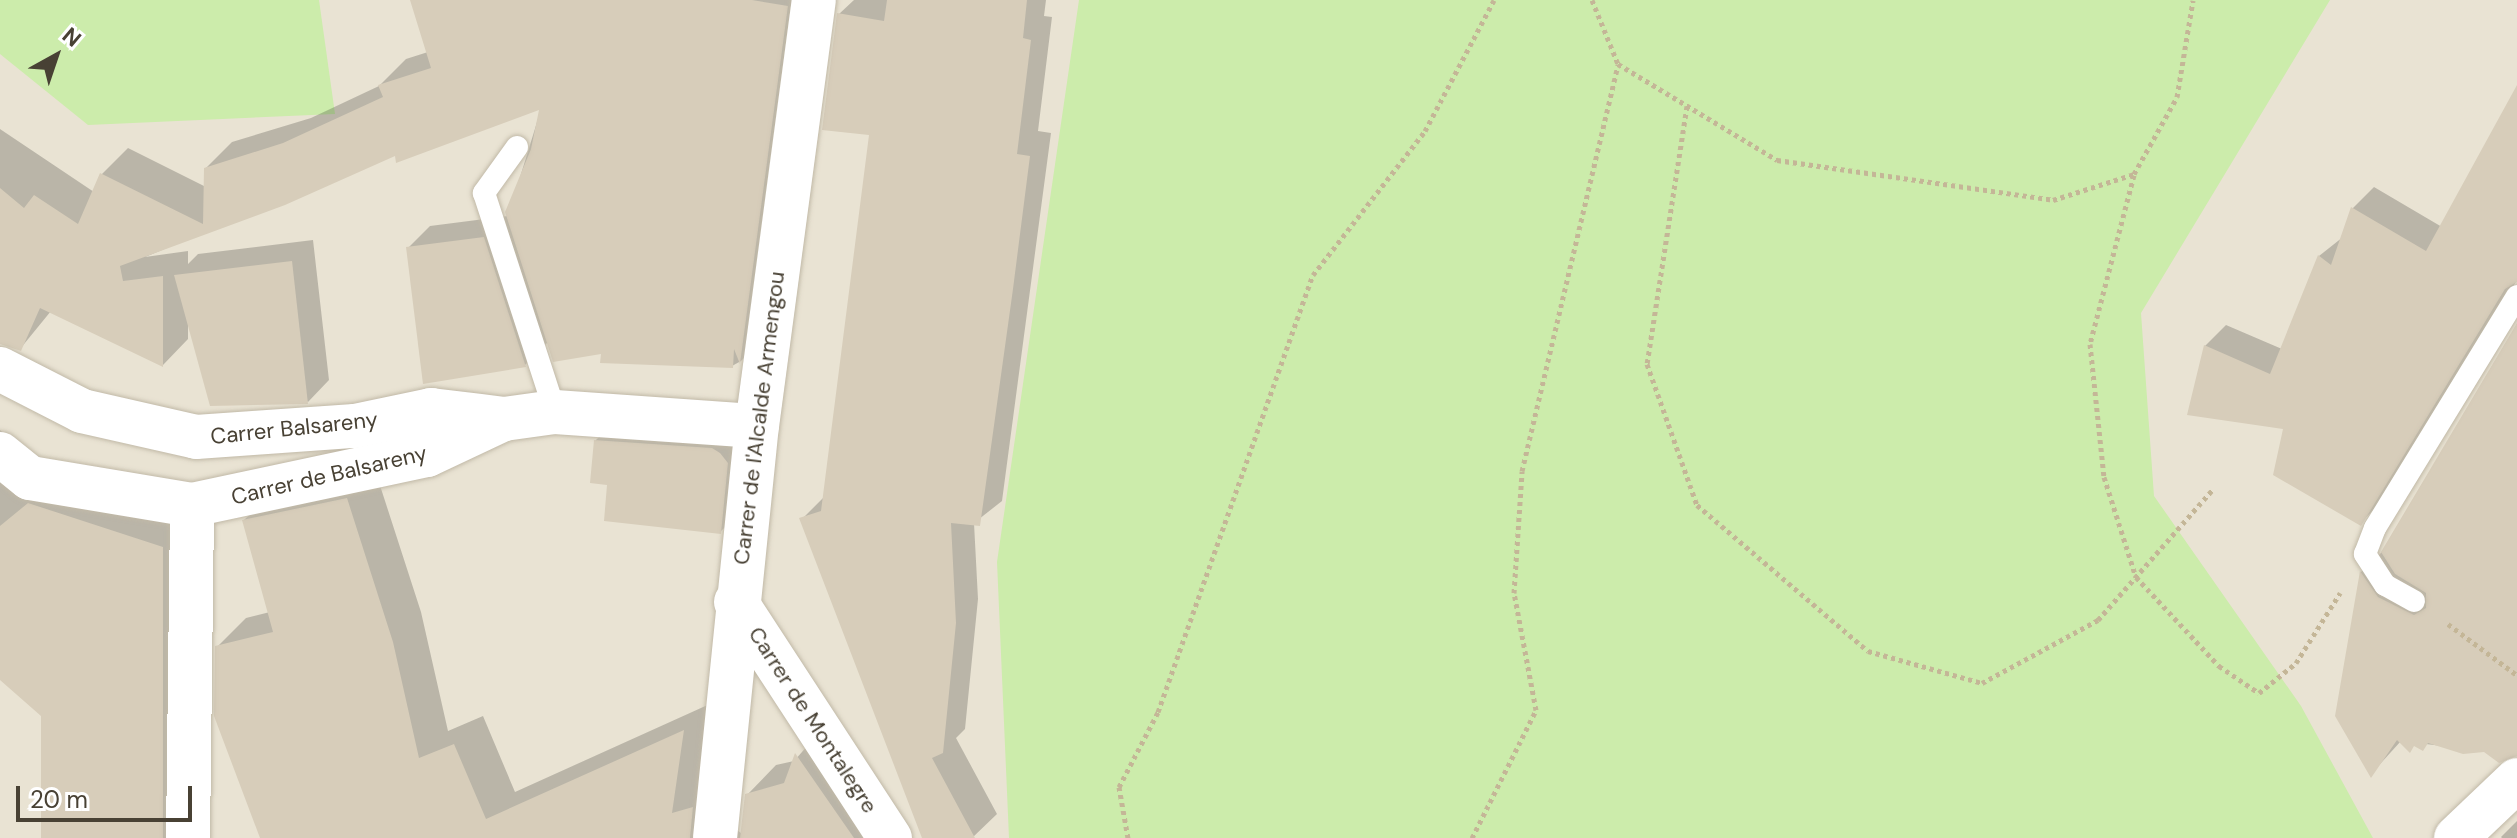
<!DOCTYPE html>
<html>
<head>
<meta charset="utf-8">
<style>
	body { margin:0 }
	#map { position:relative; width:2517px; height:838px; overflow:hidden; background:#f4f0e6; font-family:"DM Sans",sans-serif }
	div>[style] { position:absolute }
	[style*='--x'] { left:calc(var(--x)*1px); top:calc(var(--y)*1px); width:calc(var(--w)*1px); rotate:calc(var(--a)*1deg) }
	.residential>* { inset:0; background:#e9e3d3 }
	.green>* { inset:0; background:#ccecab }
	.shadow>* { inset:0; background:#0003 }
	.building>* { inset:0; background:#d7cdba }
	.path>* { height:5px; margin-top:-2.5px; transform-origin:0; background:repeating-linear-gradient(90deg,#c4b697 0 4px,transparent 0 8px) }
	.roads { filter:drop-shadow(0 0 2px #c1b9a7) drop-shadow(0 0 2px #c1b9a7) }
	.lane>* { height:22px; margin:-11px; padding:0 11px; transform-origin:11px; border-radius:11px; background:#fff }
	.street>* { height:44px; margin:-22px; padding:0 22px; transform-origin:22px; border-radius:22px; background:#fff }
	span { translate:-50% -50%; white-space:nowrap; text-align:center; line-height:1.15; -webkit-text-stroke:8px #fff; paint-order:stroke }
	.street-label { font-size:22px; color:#484134 }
	.north { position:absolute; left:16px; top:16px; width:80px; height:80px; -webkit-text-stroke:6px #fff; paint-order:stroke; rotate:40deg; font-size:22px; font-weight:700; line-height:32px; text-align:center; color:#484134 }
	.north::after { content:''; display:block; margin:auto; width:28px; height:36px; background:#484134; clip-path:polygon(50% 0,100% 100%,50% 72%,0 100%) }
	.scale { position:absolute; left:16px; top:786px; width:176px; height:36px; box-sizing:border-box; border:4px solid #484134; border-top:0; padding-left:10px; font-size:24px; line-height:28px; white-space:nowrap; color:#484134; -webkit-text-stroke:6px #fff; paint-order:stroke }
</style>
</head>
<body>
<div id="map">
	<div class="residential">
		<div style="clip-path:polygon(0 0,2517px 0,2517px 838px,0 838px)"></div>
	</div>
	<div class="green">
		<div style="clip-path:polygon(0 0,319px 0,335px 114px,88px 125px,0 54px)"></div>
		<div style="clip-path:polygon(1079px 0,2330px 0,2141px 313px,2154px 496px,2301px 706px,2373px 838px,1009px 838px,997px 562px)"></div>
	</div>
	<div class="shadow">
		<div style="clip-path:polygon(412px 0,810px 0,765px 337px,741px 361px,732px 366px,549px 341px,525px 365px,408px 248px,430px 226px,508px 216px,542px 106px,397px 153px,145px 257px,188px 251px,188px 264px,198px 254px,313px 240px,329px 380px,308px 402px,188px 323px,188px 339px,163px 365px,51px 311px,20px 349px,0 336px,0 129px,94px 192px,102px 174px,128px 148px,206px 187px,206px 168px,232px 142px,311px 118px,379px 86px,406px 59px,428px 52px)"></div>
		<div style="clip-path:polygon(854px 0,1046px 0,1044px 16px,1052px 17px,1038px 131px,1051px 133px,1002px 501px,974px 523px,978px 599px,965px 729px,956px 738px,997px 814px,972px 838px,924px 838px,802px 519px,825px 496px,871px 133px,839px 14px)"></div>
		<div style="clip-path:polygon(2517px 102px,2517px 280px,2382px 502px,2360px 523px,2285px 428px,2205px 346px,2226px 325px,2282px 349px,2319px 256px,2343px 237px,2353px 208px,2374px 187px,2442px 227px)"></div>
		<div style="clip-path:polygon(2517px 327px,2517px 755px,2401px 741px,2371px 774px,2337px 716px,2361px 572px,2382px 552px)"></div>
		<div style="clip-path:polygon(617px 419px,734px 427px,742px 511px,720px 532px,609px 483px,595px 441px)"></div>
		<div style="clip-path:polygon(0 430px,44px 470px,191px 518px,192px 838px,43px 838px,43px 645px,0 677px)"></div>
		<div style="clip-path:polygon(375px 470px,421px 612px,448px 731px,483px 716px,515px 792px,712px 703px,720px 818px,741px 833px,747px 795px,776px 765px,794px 761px,825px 726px,903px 838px,262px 838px,217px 647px,246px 618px,270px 612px,244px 520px,273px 492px)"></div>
		<div style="clip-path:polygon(2517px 821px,2517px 838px,2502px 838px,2501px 837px)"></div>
	</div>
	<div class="building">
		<div style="clip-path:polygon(410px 0,752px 0,788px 6px,740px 364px,734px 349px,733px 368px,600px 363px,601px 354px,553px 362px,505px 212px,531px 149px,539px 110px,396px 163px,395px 156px,285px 205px,120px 266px,123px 281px,163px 276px,163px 367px,40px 308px,21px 351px,0 344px,0 188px,24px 208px,34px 195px,78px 224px,100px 173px,203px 224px,204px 168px,283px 143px,383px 97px,378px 85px,431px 68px)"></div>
		<div style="clip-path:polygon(887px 0,1027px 0,1023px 38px,1031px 40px,1017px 154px,1030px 156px,1013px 289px,980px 526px,951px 523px,956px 623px,943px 753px,932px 758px,975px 838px,922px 838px,799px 518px,821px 511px,869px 135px,822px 130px,837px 13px,884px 21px)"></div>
		<div style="clip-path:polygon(2517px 85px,2517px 282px,2505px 289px,2361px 526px,2273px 475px,2283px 429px,2187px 415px,2204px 345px,2270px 374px,2318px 255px,2331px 265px,2351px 207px,2426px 251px)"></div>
		<div style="clip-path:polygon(484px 237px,526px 367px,423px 384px,406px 247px)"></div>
		<div style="clip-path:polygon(292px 261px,308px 404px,210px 406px,174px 275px)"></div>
		<div style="clip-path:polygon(2517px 323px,2517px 756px,2499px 763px,2484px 752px,2463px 754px,2428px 743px,2423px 751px,2414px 746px,2410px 753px,2397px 740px,2371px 778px,2335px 716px,2360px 571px,2378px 597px,2414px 615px,2426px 608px,2426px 593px,2395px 574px,2381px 552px)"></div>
		<div style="clip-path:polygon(594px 440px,712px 448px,720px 453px,728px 463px,721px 534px,604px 521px,607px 485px,590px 483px)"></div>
		<div style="clip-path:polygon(347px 498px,393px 642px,419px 758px,454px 744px,486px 819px,684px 730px,672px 813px,693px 807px,690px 838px,260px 838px,214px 716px,215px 646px,273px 632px,242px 520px)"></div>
		<div style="clip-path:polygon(28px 503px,163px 547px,163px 838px,41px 838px,41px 716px,0 680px,0 526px)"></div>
		<div style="clip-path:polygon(795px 753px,854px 838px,740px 838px,745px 794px,784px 783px)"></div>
	</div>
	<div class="path">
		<div style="--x:1592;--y:0;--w:69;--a:67.9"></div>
		<div style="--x:1618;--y:64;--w:186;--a:31.1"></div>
		<div style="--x:1777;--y:160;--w:279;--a:8.2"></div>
		<div style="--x:2053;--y:200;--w:85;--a:-17.8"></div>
		<div style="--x:2134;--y:174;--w:88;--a:-60.8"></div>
		<div style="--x:2177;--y:97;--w:98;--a:-80.6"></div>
		<div style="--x:1687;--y:106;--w:261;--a:98.8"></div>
		<div style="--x:1647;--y:364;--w:150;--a:70.5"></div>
		<div style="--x:1697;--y:505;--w:225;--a:40.5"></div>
		<div style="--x:1868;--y:651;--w:118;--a:15.7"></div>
		<div style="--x:1982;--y:683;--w:132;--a:-28.5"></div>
		<div style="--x:2098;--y:620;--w:174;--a:-48.7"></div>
		<div style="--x:2134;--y:175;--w:175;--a:104.6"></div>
		<div style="--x:2090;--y:344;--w:134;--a:84"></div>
		<div style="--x:2104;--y:477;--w:105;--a:72.3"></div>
		<div style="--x:2136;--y:577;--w:122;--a:47"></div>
		<div style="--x:2219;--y:666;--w:48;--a:34"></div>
		<div style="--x:2259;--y:693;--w:48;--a:-39"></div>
		<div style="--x:2296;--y:663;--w:83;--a:-57.8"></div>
		<div style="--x:2448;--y:624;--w:86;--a:36.5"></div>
		<div style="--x:1128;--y:838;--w:52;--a:-100"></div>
		<div style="--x:1119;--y:787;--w:85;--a:-62.5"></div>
		<div style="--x:1158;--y:712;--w:464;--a:-70.5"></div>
		<div style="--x:1313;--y:275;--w:182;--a:-52.1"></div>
		<div style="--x:1425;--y:131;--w:148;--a:-62.2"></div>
		<div style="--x:1472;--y:838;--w:143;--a:-63.4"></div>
		<div style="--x:1536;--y:710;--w:119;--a:-100.6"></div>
		<div style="--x:1514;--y:593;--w:122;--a:-86.2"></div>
		<div style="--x:1522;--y:471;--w:418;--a:-76.7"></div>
	</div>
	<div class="roads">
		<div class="lane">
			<div style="--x:517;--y:147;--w:57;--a:125.7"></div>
			<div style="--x:484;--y:193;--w:230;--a:72"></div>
			<div style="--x:2414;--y:601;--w:33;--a:-151"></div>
			<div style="--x:2385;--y:585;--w:37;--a:-123"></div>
			<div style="--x:2365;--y:554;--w:28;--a:-69"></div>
			<div style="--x:2375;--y:528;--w:272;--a:-58.5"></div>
		</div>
		<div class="street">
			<div style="--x:0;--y:369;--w:92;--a:27.1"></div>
			<div style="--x:82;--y:411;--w:117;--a:12.8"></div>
			<div style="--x:196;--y:437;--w:159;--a:-4"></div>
			<div style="--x:355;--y:426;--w:78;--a:-11.9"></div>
			<div style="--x:431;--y:410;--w:74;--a:7"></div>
			<div style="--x:0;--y:454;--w:38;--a:39"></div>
			<div style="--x:30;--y:478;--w:164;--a:9.5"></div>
			<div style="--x:192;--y:505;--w:240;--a:-12"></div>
			<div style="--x:427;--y:455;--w:85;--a:-25.1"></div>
			<div style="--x:504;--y:419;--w:51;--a:-7.8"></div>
			<div style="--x:555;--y:412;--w:202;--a:4"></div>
			<div style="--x:736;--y:602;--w:282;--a:56.9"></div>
			<div style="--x:188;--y:838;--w:333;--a:-89.3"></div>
			<div style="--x:715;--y:838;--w:414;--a:-84.2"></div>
			<div style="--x:757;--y:426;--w:430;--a:-82.4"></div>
			<div style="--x:2456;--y:838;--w:84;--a:-43.6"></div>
		</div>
	</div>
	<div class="street-label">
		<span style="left:759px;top:418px;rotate:-83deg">Carrer de l'Alcalde Armengou</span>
		<span style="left:294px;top:428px;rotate:-6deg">Carrer Balsareny</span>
		<span style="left:329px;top:475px;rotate:-13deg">Carrer de Balsareny</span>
		<span style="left:813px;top:720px;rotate:57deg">Carrer de Montalegre</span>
	</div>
	<div class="north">N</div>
	<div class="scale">20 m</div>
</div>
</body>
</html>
